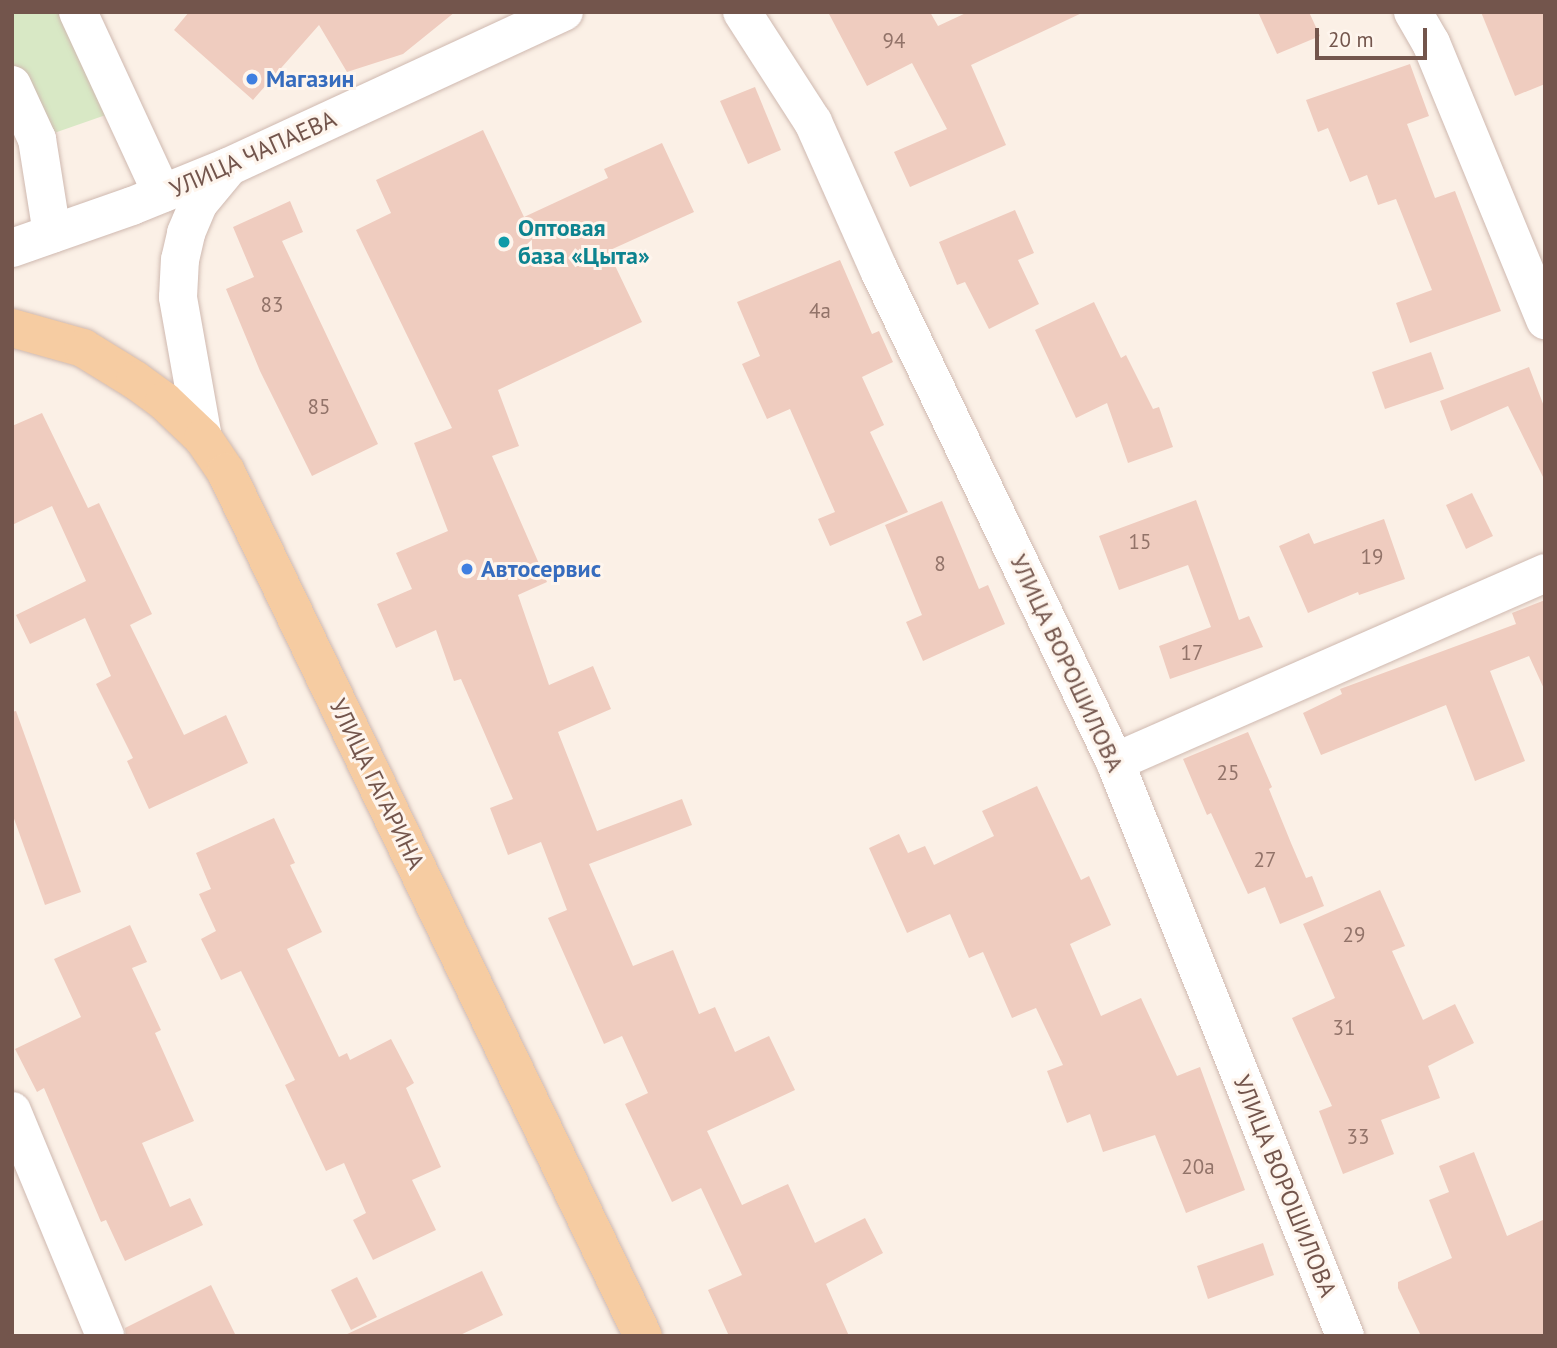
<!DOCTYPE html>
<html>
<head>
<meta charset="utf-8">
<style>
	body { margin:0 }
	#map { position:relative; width:1557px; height:1348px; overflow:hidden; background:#fbf0e6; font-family:"PT Sans",sans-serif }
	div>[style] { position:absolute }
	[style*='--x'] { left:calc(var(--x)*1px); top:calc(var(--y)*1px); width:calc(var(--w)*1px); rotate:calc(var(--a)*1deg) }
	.green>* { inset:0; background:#d8e8c5 }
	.building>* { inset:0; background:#efccbf }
	.roads { filter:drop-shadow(0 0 2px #cfb9b0) drop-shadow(0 0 2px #cfb9b0) }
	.minor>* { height:38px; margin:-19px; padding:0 19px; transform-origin:19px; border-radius:19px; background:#fff }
	.major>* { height:38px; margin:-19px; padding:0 19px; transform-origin:19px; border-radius:19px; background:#f6cca2 }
	.dots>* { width:19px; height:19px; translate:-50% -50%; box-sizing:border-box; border:4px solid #fef5ed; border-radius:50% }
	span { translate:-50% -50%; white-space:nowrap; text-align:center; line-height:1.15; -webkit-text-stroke:6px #fef5ed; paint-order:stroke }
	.number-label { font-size:21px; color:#927369 }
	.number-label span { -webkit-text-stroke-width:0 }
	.shop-label { font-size:24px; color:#366cbe; font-weight:700 }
	.left { translate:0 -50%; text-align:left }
	.street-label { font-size:24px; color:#73554c }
	.culture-label { font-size:24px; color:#0d838f; font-weight:700 }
	.frame { position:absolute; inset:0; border:14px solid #73554c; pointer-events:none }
	.scale { position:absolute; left:1315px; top:28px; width:112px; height:32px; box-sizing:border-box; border:4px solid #73554c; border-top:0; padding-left:9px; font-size:21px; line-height:24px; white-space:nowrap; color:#73554c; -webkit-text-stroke:5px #fef5ed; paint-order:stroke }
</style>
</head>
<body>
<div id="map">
	<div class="green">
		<div style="clip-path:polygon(12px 12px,78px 12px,123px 109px,37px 139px,12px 85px)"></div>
	</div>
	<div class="building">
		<div style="clip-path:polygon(189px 12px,455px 12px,403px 54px,347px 72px,319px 25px,253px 100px,174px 30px)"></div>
		<div style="clip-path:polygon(828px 12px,930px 12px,938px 26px,968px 12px,1084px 12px,971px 65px,1006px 145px,910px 187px,894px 152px,947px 129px,912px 63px,867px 86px)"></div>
		<div style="clip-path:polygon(1258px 12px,1309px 12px,1320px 36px,1277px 54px)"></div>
		<div style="clip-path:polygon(1481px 12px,1545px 12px,1545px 84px,1515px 96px)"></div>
		<div style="clip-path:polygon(1410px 64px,1429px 116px,1407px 124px,1435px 198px,1455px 191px,1501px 311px,1410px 343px,1396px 303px,1432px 290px,1396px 199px,1378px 205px,1367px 175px,1350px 182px,1328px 128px,1318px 132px,1306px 100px)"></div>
		<div style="clip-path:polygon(755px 87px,781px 150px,748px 164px,720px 101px)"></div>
		<div style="clip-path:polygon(483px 130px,524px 217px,608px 178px,604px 169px,662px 143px,694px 212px,608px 251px,642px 322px,498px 390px,519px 446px,492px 456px,547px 582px,518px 595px,549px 685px,593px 666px,611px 709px,558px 732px,597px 831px,682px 799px,692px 825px,589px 864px,633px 966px,673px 950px,699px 1014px,715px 1007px,735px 1052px,769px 1036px,795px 1090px,707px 1131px,742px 1205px,788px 1184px,815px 1243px,865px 1218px,883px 1253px,826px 1284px,849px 1336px,729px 1336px,708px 1290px,742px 1275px,701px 1188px,672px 1202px,625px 1104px,648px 1093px,622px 1036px,604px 1044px,548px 918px,567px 910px,541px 842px,508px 855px,490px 808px,513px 799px,461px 679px,454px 681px,436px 630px,396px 648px,377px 604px,412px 589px,396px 553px,448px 531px,414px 443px,452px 428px,356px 230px,391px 213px,376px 180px)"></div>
		<div style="clip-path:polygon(290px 201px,303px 232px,282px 241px,378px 444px,312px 476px,260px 371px,226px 289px,254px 277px,233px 227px)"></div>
		<div style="clip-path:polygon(1015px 210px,1034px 253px,1018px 260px,1039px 304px,989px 329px,965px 282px,957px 285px,939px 242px)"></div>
		<div style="clip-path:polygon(840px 260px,872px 334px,879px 331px,893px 362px,862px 377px,884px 425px,870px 432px,908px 512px,830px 546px,818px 519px,835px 512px,790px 409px,767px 419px,742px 364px,760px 356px,737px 302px)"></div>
		<div style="clip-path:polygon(1094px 302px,1121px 358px,1126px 355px,1153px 409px,1159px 407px,1173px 447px,1128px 463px,1107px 403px,1076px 418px,1035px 330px)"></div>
		<div style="clip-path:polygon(1431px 352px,1444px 389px,1385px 409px,1372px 372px)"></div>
		<div style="clip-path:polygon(1529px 367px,1545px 409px,1545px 481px,1508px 406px,1451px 431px,1440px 401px)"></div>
		<div style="clip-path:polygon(42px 413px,88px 508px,99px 503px,152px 614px,130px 625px,184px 735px,226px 715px,248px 763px,149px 809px,127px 761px,133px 758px,96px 684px,111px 676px,85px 618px,30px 644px,16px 615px,86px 581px,52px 506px,12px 525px,12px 426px)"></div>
		<div style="clip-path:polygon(1472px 493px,1493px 536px,1466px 549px,1446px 505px)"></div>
		<div style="clip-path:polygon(1196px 500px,1239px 620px,1249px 616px,1263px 647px,1170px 679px,1159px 646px,1211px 627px,1188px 565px,1119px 590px,1099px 536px)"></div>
		<div style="clip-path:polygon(942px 501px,979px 589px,988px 585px,1005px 624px,923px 661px,906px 622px,922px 615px,885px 525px)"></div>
		<div style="clip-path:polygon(1384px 519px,1405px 579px,1359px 595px,1358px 592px,1308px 613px,1279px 546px,1309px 533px,1314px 544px)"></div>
		<div style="clip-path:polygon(1545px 600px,1545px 691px,1529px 656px,1490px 671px,1525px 761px,1475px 781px,1446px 705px,1321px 755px,1303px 713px,1342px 694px,1340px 689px,1516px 624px,1512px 613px)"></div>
		<div style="clip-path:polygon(16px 711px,81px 892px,45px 905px,12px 813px,12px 712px)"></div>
		<div style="clip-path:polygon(1248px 732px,1272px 787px,1269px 789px,1291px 843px,1306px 878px,1312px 876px,1324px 906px,1280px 924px,1265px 887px,1248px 894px,1211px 813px,1207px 815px,1183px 759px)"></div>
		<div style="clip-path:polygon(1037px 786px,1081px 880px,1089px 876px,1111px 925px,1070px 944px,1101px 1016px,1141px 998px,1177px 1076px,1200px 1067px,1245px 1190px,1186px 1213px,1155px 1135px,1103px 1152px,1090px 1114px,1067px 1123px,1047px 1071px,1063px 1065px,1036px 1008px,1012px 1018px,983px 952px,969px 958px,950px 914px,907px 933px,869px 848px,899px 834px,908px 853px,925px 846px,934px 865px,994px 836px,982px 811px)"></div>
		<div style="clip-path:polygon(274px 818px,295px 863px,290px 865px,322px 932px,287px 949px,339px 1057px,347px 1053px,350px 1060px,391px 1039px,414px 1083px,406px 1088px,441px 1167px,412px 1180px,436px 1230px,373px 1260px,353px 1220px,366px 1213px,344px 1163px,326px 1171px,285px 1085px,295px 1080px,241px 971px,221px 980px,201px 939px,216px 931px,199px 894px,211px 889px,196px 853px)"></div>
		<div style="clip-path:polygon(1380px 890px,1405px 946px,1392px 951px,1423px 1020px,1455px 1004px,1474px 1043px,1428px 1066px,1440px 1098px,1381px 1120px,1394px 1154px,1343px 1174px,1319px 1111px,1332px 1106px,1292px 1018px,1335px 998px,1303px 924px)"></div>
		<div style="clip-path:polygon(130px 925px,147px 962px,132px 968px,161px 1030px,155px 1033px,194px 1121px,142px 1143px,170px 1207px,190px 1198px,203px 1225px,125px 1261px,106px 1220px,101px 1222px,44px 1088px,37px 1092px,15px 1049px,81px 1017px,54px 959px)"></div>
		<div style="clip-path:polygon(1474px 1152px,1507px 1236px,1545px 1219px,1545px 1336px,1421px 1336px,1398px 1288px,1398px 1282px,1452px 1258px,1429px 1200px,1449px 1192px,1439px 1166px)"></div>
		<div style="clip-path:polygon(1263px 1243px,1274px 1275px,1208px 1299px,1197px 1266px)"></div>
		<div style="clip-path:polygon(482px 1271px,503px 1315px,458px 1336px,343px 1336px)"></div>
		<div style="clip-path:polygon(357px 1277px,377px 1317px,351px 1330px,331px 1290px)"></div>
		<div style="clip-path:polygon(211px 1285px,236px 1336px,126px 1336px,125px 1328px)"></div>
	</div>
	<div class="roads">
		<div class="minor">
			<div style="--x:78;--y:12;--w:200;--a:65.2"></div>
			<div style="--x:742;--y:12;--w:131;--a:57.2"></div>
			<div style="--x:813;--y:122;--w:162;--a:66"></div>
			<div style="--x:879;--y:270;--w:546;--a:64.37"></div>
			<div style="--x:1115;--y:762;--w:618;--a:68.16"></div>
			<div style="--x:1413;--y:12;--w:36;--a:60"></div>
			<div style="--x:1431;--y:43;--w:300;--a:67.6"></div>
			<div style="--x:12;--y:85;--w:60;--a:65.2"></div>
			<div style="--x:37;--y:139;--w:96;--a:81"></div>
			<div style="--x:12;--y:248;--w:127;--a:-19.3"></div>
			<div style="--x:132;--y:206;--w:104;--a:-22.1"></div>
			<div style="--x:228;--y:167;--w:370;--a:-24.8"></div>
			<div style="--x:203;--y:438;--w:143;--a:-100.1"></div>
			<div style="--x:178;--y:297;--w:37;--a:-87"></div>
			<div style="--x:180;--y:260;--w:28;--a:-77"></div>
			<div style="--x:186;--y:233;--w:33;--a:-67"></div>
			<div style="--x:199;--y:203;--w:44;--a:-50.5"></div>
			<div style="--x:1115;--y:762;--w:470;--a:-23.7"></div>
			<div style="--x:12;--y:1111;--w:243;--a:67.5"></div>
		</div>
		<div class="major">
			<div style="--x:12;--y:328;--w:74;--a:15.7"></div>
			<div style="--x:83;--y:348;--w:61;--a:31.6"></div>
			<div style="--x:135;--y:380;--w:36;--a:36"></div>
			<div style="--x:164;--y:401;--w:54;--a:43.5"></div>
			<div style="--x:203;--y:438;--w:41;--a:55.9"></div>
			<div style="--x:226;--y:472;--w:959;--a:64.24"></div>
		</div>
	</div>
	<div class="dots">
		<div style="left:252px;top:79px;background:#3f7fe0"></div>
		<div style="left:504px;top:242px;background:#0f9aa8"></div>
		<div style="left:467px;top:569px;background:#3f7fe0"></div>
	</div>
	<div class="number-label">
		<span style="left:894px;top:41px">94</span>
		<span style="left:272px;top:305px">83</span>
		<span style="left:820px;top:311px">4а</span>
		<span style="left:319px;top:407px">85</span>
		<span style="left:1140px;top:542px">15</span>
		<span style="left:1372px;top:557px">19</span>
		<span style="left:940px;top:564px">8</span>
		<span style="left:1192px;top:653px">17</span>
		<span style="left:1228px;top:773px">25</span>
		<span style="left:1265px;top:860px">27</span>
		<span style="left:1354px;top:935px">29</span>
		<span style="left:1344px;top:1028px">31</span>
		<span style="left:1358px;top:1137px">33</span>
		<span style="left:1198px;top:1167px">20а</span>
	</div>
	<div class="shop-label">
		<span class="left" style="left:266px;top:79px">Магазин</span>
		<span class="left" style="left:481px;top:569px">Автосервис</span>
	</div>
	<div class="street-label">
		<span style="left:253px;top:154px;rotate:-24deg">УЛИЦА ЧАПАЕВА</span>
		<span style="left:1067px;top:663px;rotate:65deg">УЛИЦА ВОРОШИЛОВА</span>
		<span style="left:377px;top:784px;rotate:64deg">УЛИЦА ГАГАРИНА</span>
		<span style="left:1285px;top:1186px;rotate:68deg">УЛИЦА ВОРОШИЛОВА</span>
	</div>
	<div class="culture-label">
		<span class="left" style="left:518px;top:242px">Оптовая<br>база «Цыта»</span>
	</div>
	<div class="frame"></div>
	<div class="scale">20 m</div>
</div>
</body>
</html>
